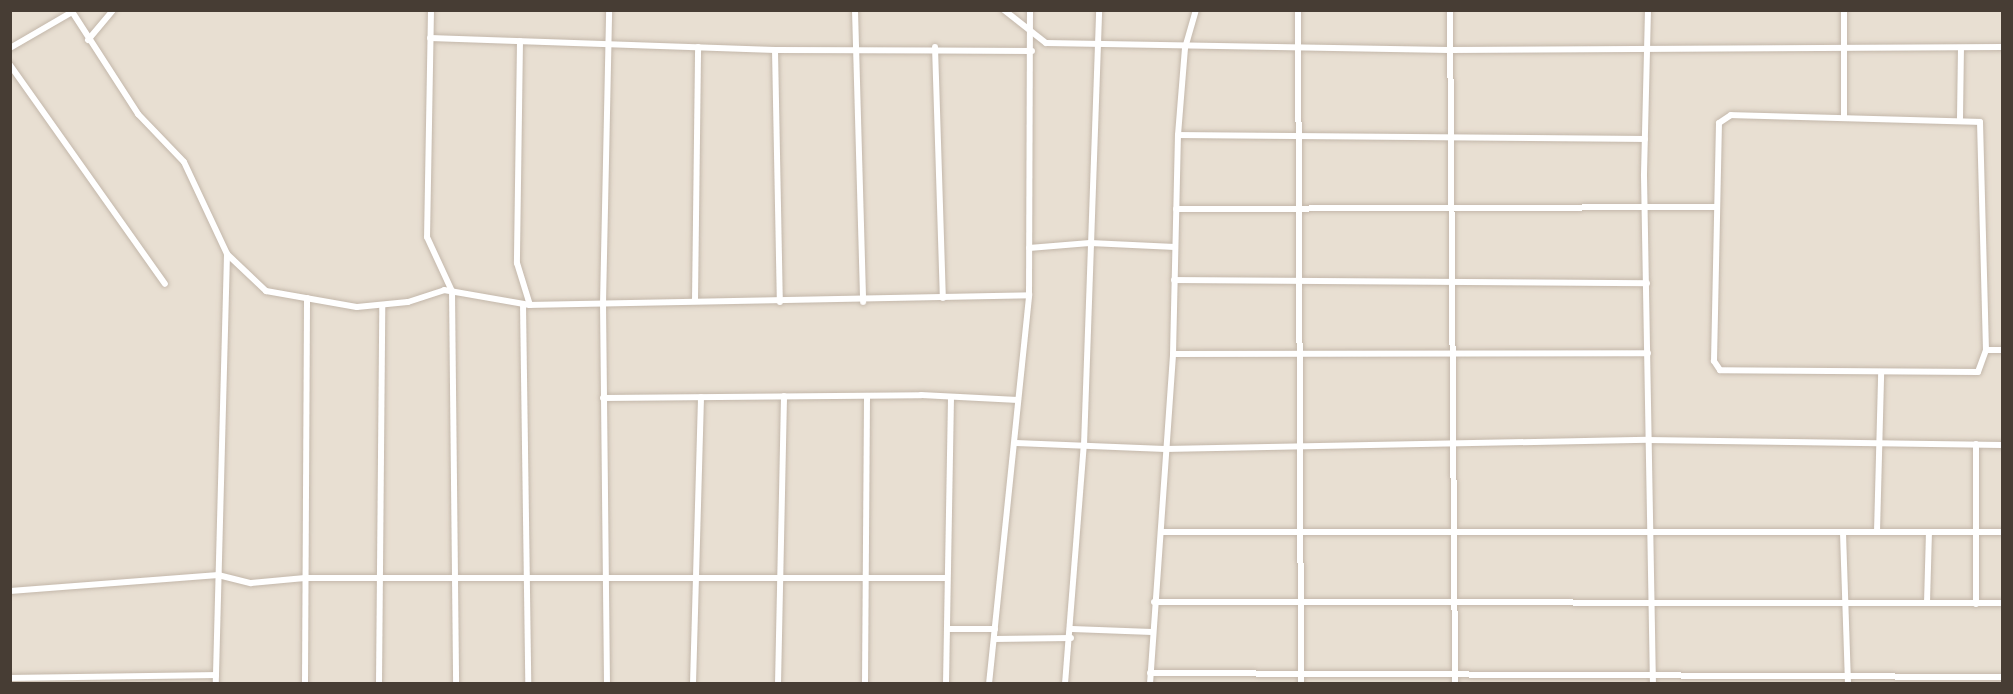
<!DOCTYPE html>
<html>
<head>
<meta charset="utf-8">
<style>
	body { margin:0 }
	#map { position:relative; width:2013px; height:694px; overflow:hidden; background:#f4ede5; font-family:"Sofia Sans Condensed",sans-serif }
	div>[style] { position:absolute }
	[style*='--x'] { left:calc(var(--x)*1px); top:calc(var(--y)*1px); width:calc(var(--w)*1px); rotate:calc(var(--a)*1deg) }
	.residential>* { inset:0; background:#e8dfd2 }
	.roads { filter:drop-shadow(0 0 2px #c3b7aa) drop-shadow(0 0 2px #c3b7aa) }
	.minor>* { height:6px; margin:-3px; padding:0 3px; transform-origin:3px; border-radius:3px; background:#fff }
	span { translate:-50% -50%; white-space:nowrap; text-align:center; line-height:1.15; -webkit-text-stroke:5px #fff; paint-order:stroke }
	.frame { position:absolute; inset:0; border:12px solid #473d34; pointer-events:none }
</style>
</head>
<body>
<div id="map">
	<div class="residential">
		<div style="clip-path:polygon(11px 11px,2002px 11px,2002px 683px,11px 683px)"></div>
	</div>
	<div class="roads">
		<div class="minor">
			<div style="--x:71;--y:10;--w:124;--a:57.2"></div>
			<div style="--x:138;--y:114;--w:66;--a:46.2"></div>
			<div style="--x:184;--y:162;--w:102;--a:64.9"></div>
			<div style="--x:227;--y:254;--w:430;--a:91.5"></div>
			<div style="--x:431;--y:10;--w:227;--a:91"></div>
			<div style="--x:427;--y:237;--w:60;--a:65.2"></div>
			<div style="--x:452;--y:291;--w:393;--a:89.4"></div>
			<div style="--x:855;--y:10;--w:292;--a:88.4"></div>
			<div style="--x:1004;--y:10;--w:53;--a:38.2"></div>
			<div style="--x:1046;--y:43;--w:404;--a:1"></div>
			<div style="--x:1450;--y:50;--w:552;--a:-0.31"></div>
			<div style="--x:1298;--y:10;--w:674;--a:89.74"></div>
			<div style="--x:1450;--y:10;--w:674;--a:89.57"></div>
			<div style="--x:1648;--y:10;--w:166;--a:91.4"></div>
			<div style="--x:1644;--y:176;--w:508;--a:88.99"></div>
			<div style="--x:430;--y:38;--w:345;--a:2"></div>
			<div style="--x:775;--y:50;--w:257;--a:0.2"></div>
			<div style="--x:88;--y:40;--w:39;--a:-50"></div>
			<div style="--x:520;--y:41;--w:222;--a:90.8"></div>
			<div style="--x:517;--y:263;--w:44;--a:72.8"></div>
			<div style="--x:935;--y:47;--w:251;--a:88.2"></div>
			<div style="--x:10;--y:48;--w:72;--a:-30.1"></div>
			<div style="--x:775;--y:50;--w:252;--a:88.9"></div>
			<div style="--x:10;--y:65;--w:268;--a:54.7"></div>
			<div style="--x:1731;--y:115;--w:249;--a:1.6"></div>
			<div style="--x:1980;--y:122;--w:228;--a:88.5"></div>
			<div style="--x:1986;--y:350;--w:23;--a:110"></div>
			<div style="--x:1978;--y:372;--w:258;--a:-179.6"></div>
			<div style="--x:1720;--y:370;--w:11;--a:-124"></div>
			<div style="--x:1714;--y:361;--w:238;--a:-88.8"></div>
			<div style="--x:1719;--y:123;--w:14;--a:-34"></div>
			<div style="--x:1844;--y:117;--w:107;--a:-90"></div>
			<div style="--x:1960;--y:118;--w:70;--a:-89.2"></div>
			<div style="--x:1178;--y:135;--w:467;--a:0.5"></div>
			<div style="--x:1176;--y:209;--w:539;--a:-0.21"></div>
			<div style="--x:1029;--y:248;--w:61;--a:-4.7"></div>
			<div style="--x:1090;--y:243;--w:85;--a:2.7"></div>
			<div style="--x:227;--y:254;--w:54;--a:43.5"></div>
			<div style="--x:266;--y:291;--w:92;--a:10"></div>
			<div style="--x:357;--y:307;--w:51;--a:-5.6"></div>
			<div style="--x:408;--y:302;--w:38;--a:-18"></div>
			<div style="--x:444;--y:290;--w:87;--a:9.9"></div>
			<div style="--x:530;--y:305;--w:499;--a:-1.1"></div>
			<div style="--x:1174;--y:280;--w:473;--a:0.4"></div>
			<div style="--x:695;--y:301;--w:254;--a:-89.3"></div>
			<div style="--x:523;--y:304;--w:380;--a:89.2"></div>
			<div style="--x:1986;--y:350;--w:16;--a:0"></div>
			<div style="--x:1173;--y:354;--w:475;--a:-0.1"></div>
			<div style="--x:603;--y:398;--w:318;--a:-0.5"></div>
			<div style="--x:921;--y:395;--w:97;--a:3"></div>
			<div style="--x:1016;--y:443;--w:149;--a:2.3"></div>
			<div style="--x:1165;--y:449;--w:483;--a:-1.1"></div>
			<div style="--x:1648;--y:440;--w:354;--a:0.8"></div>
			<div style="--x:1976;--y:444;--w:160;--a:90"></div>
			<div style="--x:1161;--y:532;--w:841;--a:0"></div>
			<div style="--x:1877;--y:532;--w:158;--a:-88.5"></div>
			<div style="--x:1843;--y:533;--w:151;--a:88.1"></div>
			<div style="--x:10;--y:591;--w:209;--a:-4.4"></div>
			<div style="--x:218;--y:575;--w:34;--a:14"></div>
			<div style="--x:251;--y:583;--w:54;--a:-5.3"></div>
			<div style="--x:305;--y:578;--w:641;--a:0"></div>
			<div style="--x:1154;--y:602;--w:848;--a:0.07"></div>
			<div style="--x:1927;--y:603;--w:71;--a:-88.4"></div>
			<div style="--x:948;--y:629;--w:47;--a:0"></div>
			<div style="--x:1072;--y:629;--w:80;--a:2.1"></div>
			<div style="--x:994;--y:639;--w:77;--a:-0.7"></div>
			<div style="--x:1150;--y:673;--w:852;--a:0.27"></div>
			<div style="--x:10;--y:678;--w:206;--a:-0.8"></div>
			<div style="--x:305;--y:684;--w:386;--a:-89.7"></div>
			<div style="--x:379;--y:684;--w:378;--a:-89.5"></div>
			<div style="--x:607;--y:684;--w:380;--a:-90.6"></div>
			<div style="--x:603;--y:304;--w:294;--a:-88.8"></div>
			<div style="--x:693;--y:684;--w:287;--a:-88.4"></div>
			<div style="--x:778;--y:684;--w:288;--a:-88.8"></div>
			<div style="--x:865;--y:684;--w:288;--a:-89.6"></div>
			<div style="--x:946;--y:684;--w:287;--a:-89"></div>
			<div style="--x:989;--y:684;--w:391;--a:-84.1"></div>
			<div style="--x:1029;--y:295;--w:285;--a:-89.8"></div>
			<div style="--x:1065;--y:684;--w:240;--a:-85.5"></div>
			<div style="--x:1084;--y:445;--w:435;--a:-88"></div>
			<div style="--x:1150;--y:684;--w:331;--a:-86"></div>
			<div style="--x:1173;--y:354;--w:219;--a:-88.7"></div>
			<div style="--x:1178;--y:135;--w:87;--a:-85.4"></div>
			<div style="--x:1185;--y:48;--w:40;--a:-74"></div>
		</div>
	</div>
	<div class="frame"></div>
</div>
</body>
</html>
